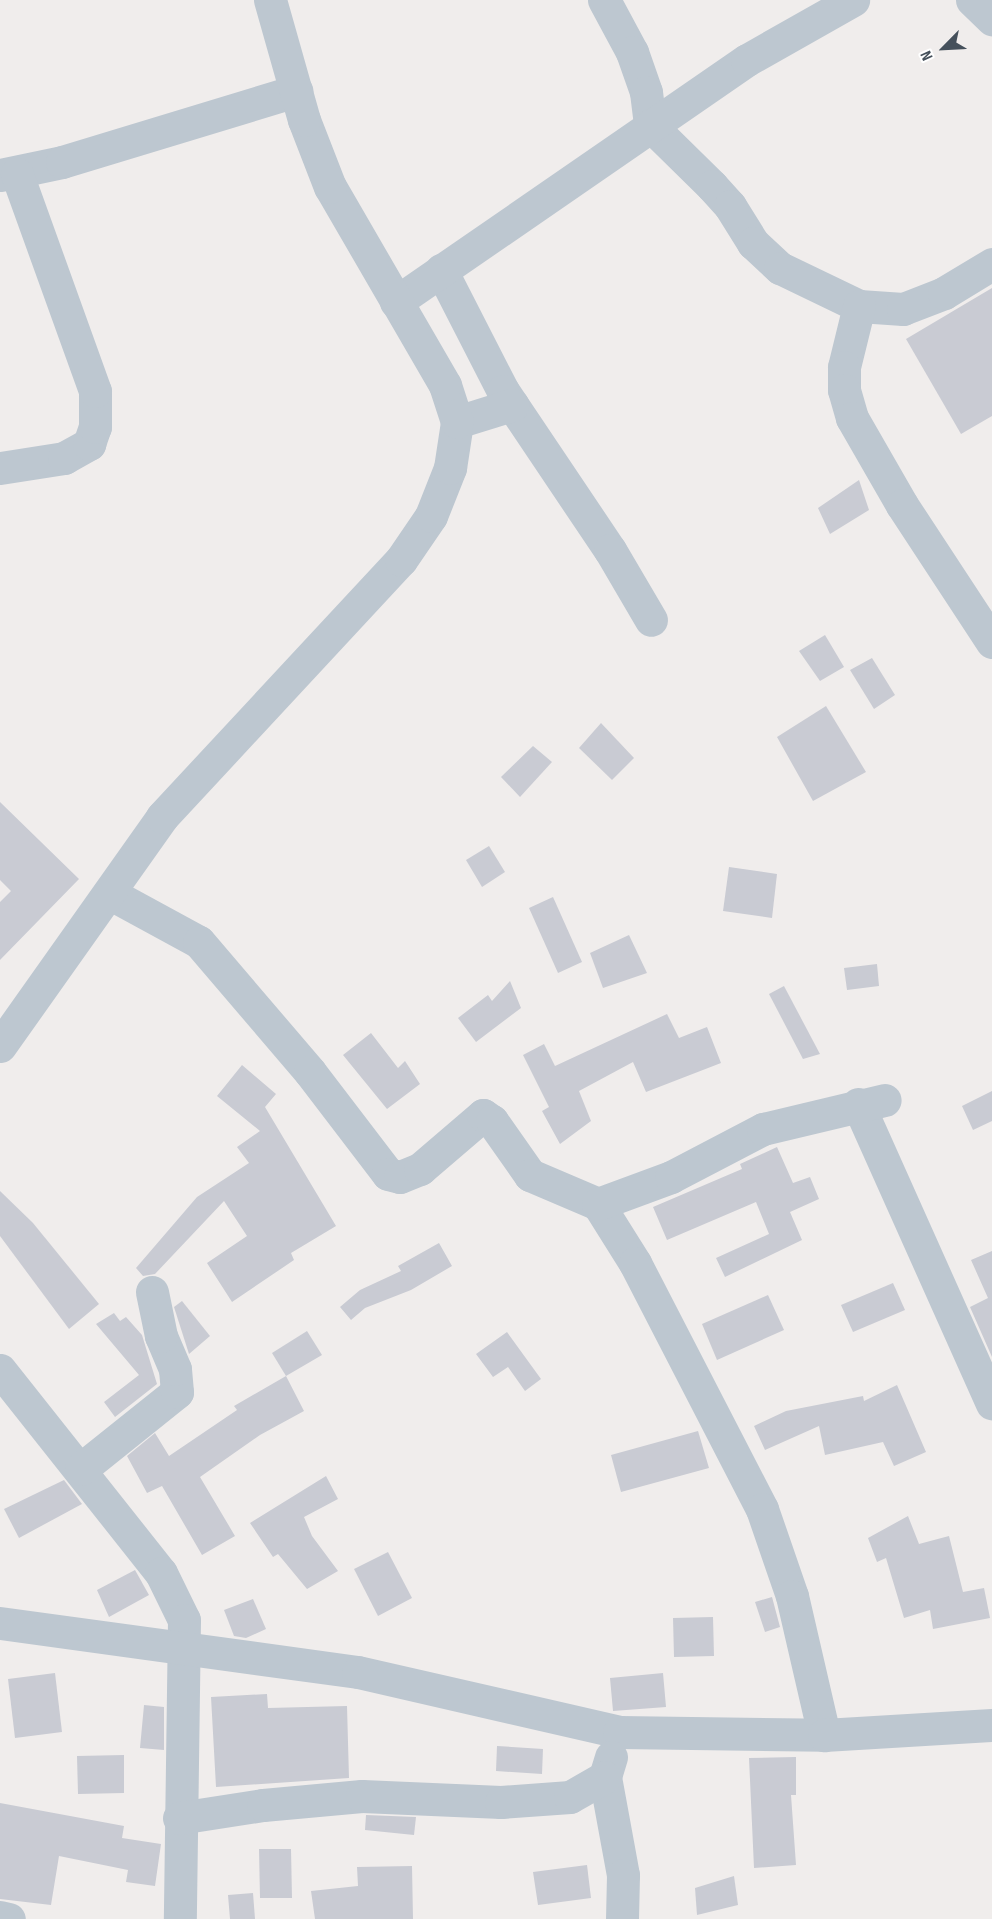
<!DOCTYPE html>
<html>
<head>
<meta charset="utf-8">
<style>
	body { margin:0 }
	#map { position:relative; width:992px; height:1919px; overflow:hidden; background:#f0edec; font-family:"Sofia Sans Condensed",sans-serif }
	div>[style] { position:absolute }
	[style*='--x'] { left:calc(var(--x)*1px); top:calc(var(--y)*1px); width:calc(var(--w)*1px); rotate:calc(var(--a)*1deg) }
	.building>* { inset:0; background:#c9cbd3 }
	.minor>* { height:33px; margin:-16.5px; padding:0 16.5px; transform-origin:16.5px; border-radius:16.5px; background:#bdc7d0 }
	span { translate:-50% -50%; white-space:nowrap; text-align:center; line-height:1.15; -webkit-text-stroke:4.5px #fff; paint-order:stroke }
	.north { position:absolute; left:914px; top:18px; width:60px; height:60px; -webkit-text-stroke:4px #fff; paint-order:stroke; rotate:246deg; font-size:16px; font-weight:700; line-height:24px; text-align:center; color:#45505b }
	.north::after { content:''; display:block; margin:auto; width:21px; height:27px; background:#45505b; clip-path:polygon(50% 0,100% 100%,50% 72%,0 100%) }
</style>
</head>
<body>
<div id="map">
	<div class="building">
		<div style="clip-path:polygon(992px 288px,992px 416px,961px 434px,906px 339px)"></div>
		<div style="clip-path:polygon(859px 480px,869px 510px,830px 534px,818px 508px)"></div>
		<div style="clip-path:polygon(825px 635px,844px 667px,820px 681px,799px 651px)"></div>
		<div style="clip-path:polygon(872px 658px,895px 695px,874px 709px,850px 670px)"></div>
		<div style="clip-path:polygon(826px 706px,866px 772px,813px 801px,777px 737px)"></div>
		<div style="clip-path:polygon(601px 723px,634px 758px,612px 780px,579px 748px)"></div>
		<div style="clip-path:polygon(533px 746px,552px 762px,520px 797px,501px 777px)"></div>
		<div style="clip-path:polygon(0 802px,79px 879px,0 960px,0 902px,11px 891px,0 880px)"></div>
		<div style="clip-path:polygon(489px 846px,505px 872px,482px 887px,466px 860px)"></div>
		<div style="clip-path:polygon(729px 867px,777px 874px,772px 918px,723px 911px)"></div>
		<div style="clip-path:polygon(553px 897px,582px 962px,558px 973px,529px 908px)"></div>
		<div style="clip-path:polygon(629px 935px,647px 973px,603px 988px,590px 953px)"></div>
		<div style="clip-path:polygon(877px 964px,879px 986px,847px 990px,844px 968px)"></div>
		<div style="clip-path:polygon(510px 981px,521px 1008px,476px 1042px,458px 1018px,488px 995px,492px 1001px)"></div>
		<div style="clip-path:polygon(784px 986px,820px 1054px,803px 1059px,769px 994px)"></div>
		<div style="clip-path:polygon(667px 1014px,679px 1038px,707px 1027px,721px 1063px,646px 1092px,633px 1062px,579px 1091px,591px 1121px,560px 1144px,542px 1111px,549px 1107px,523px 1055px,544px 1044px,555px 1066px)"></div>
		<div style="clip-path:polygon(371px 1033px,398px 1068px,405px 1061px,420px 1084px,387px 1109px,343px 1055px)"></div>
		<div style="clip-path:polygon(242px 1065px,276px 1094px,265px 1107px,336px 1226px,291px 1253px,294px 1260px,232px 1302px,207px 1263px,247px 1236px,224px 1201px,155px 1274px,143px 1276px,136px 1268px,197px 1197px,249px 1163px,237px 1147px,260px 1131px,217px 1096px)"></div>
		<div style="clip-path:polygon(992px 1091px,992px 1121px,973px 1130px,962px 1106px)"></div>
		<div style="clip-path:polygon(777px 1147px,793px 1183px,810px 1177px,819px 1199px,790px 1212px,802px 1240px,725px 1277px,716px 1258px,769px 1234px,756px 1202px,667px 1240px,653px 1207px,742px 1169px,740px 1164px)"></div>
		<div style="clip-path:polygon(0 1191px,33px 1223px,99px 1304px,69px 1329px,0 1236px)"></div>
		<div style="clip-path:polygon(439px 1243px,452px 1266px,411px 1290px,365px 1308px,351px 1320px,340px 1307px,360px 1290px,401px 1271px,398px 1266px)"></div>
		<div style="clip-path:polygon(992px 1251px,992px 1357px,970px 1307px,988px 1298px,971px 1260px)"></div>
		<div style="clip-path:polygon(893px 1283px,905px 1310px,853px 1332px,841px 1305px)"></div>
		<div style="clip-path:polygon(768px 1295px,784px 1330px,717px 1360px,702px 1324px)"></div>
		<div style="clip-path:polygon(182px 1301px,210px 1336px,189px 1354px,174px 1307px)"></div>
		<div style="clip-path:polygon(114px 1313px,120px 1321px,126px 1317px,142px 1335px,157px 1384px,115px 1417px,104px 1402px,139px 1375px,96px 1324px)"></div>
		<div style="clip-path:polygon(307px 1331px,322px 1355px,286px 1376px,272px 1353px)"></div>
		<div style="clip-path:polygon(507px 1332px,541px 1379px,525px 1391px,508px 1367px,493px 1377px,476px 1354px)"></div>
		<div style="clip-path:polygon(286px 1376px,304px 1411px,260px 1435px,200px 1477px,235px 1536px,202px 1555px,162px 1486px,147px 1493px,127px 1456px,155px 1433px,169px 1456px,237px 1410px,234px 1406px)"></div>
		<div style="clip-path:polygon(897px 1385px,926px 1452px,894px 1466px,883px 1442px,825px 1455px,819px 1426px,765px 1450px,754px 1426px,786px 1411px,863px 1396px,864px 1401px)"></div>
		<div style="clip-path:polygon(698px 1431px,709px 1468px,621px 1492px,611px 1455px)"></div>
		<div style="clip-path:polygon(326px 1476px,338px 1499px,304px 1517px,312px 1536px,338px 1571px,307px 1589px,278px 1554px,273px 1557px,250px 1523px)"></div>
		<div style="clip-path:polygon(64px 1480px,82px 1504px,19px 1538px,4px 1509px)"></div>
		<div style="clip-path:polygon(908px 1516px,919px 1544px,949px 1536px,963px 1592px,984px 1588px,990px 1618px,933px 1629px,930px 1610px,904px 1618px,886px 1558px,877px 1562px,868px 1538px)"></div>
		<div style="clip-path:polygon(388px 1552px,412px 1598px,378px 1616px,354px 1569px)"></div>
		<div style="clip-path:polygon(135px 1570px,149px 1595px,109px 1617px,97px 1590px)"></div>
		<div style="clip-path:polygon(772px 1597px,780px 1627px,765px 1632px,755px 1602px)"></div>
		<div style="clip-path:polygon(253px 1599px,266px 1629px,246px 1638px,234px 1636px,224px 1610px)"></div>
		<div style="clip-path:polygon(713px 1617px,714px 1656px,674px 1657px,673px 1618px)"></div>
		<div style="clip-path:polygon(55px 1673px,62px 1732px,15px 1738px,8px 1679px)"></div>
		<div style="clip-path:polygon(663px 1673px,666px 1707px,613px 1711px,610px 1678px)"></div>
		<div style="clip-path:polygon(267px 1694px,268px 1708px,347px 1706px,349px 1778px,216px 1787px,211px 1697px)"></div>
		<div style="clip-path:polygon(144px 1705px,164px 1707px,164px 1750px,140px 1748px)"></div>
		<div style="clip-path:polygon(497px 1746px,543px 1749px,542px 1774px,496px 1771px)"></div>
		<div style="clip-path:polygon(124px 1755px,124px 1793px,78px 1794px,77px 1756px)"></div>
		<div style="clip-path:polygon(796px 1757px,796px 1795px,791px 1795px,796px 1865px,754px 1868px,749px 1758px)"></div>
		<div style="clip-path:polygon(0 1803px,124px 1826px,122px 1838px,161px 1844px,155px 1886px,126px 1882px,128px 1870px,59px 1856px,51px 1905px,0 1899px)"></div>
		<div style="clip-path:polygon(366px 1815px,416px 1817px,414px 1835px,365px 1830px)"></div>
		<div style="clip-path:polygon(259px 1849px,291px 1849px,292px 1898px,260px 1898px)"></div>
		<div style="clip-path:polygon(587px 1865px,591px 1898px,538px 1905px,533px 1872px)"></div>
		<div style="clip-path:polygon(412px 1866px,413px 1919px,315px 1919px,311px 1891px,358px 1886px,357px 1867px)"></div>
		<div style="clip-path:polygon(734px 1876px,738px 1905px,697px 1915px,695px 1888px)"></div>
		<div style="clip-path:polygon(253px 1893px,255px 1919px,230px 1919px,228px 1895px)"></div>
	</div>
	<div class="minor">
		<div style="--x:604;--y:0;--w:59;--a:61.7"></div>
		<div style="--x:632;--y:52;--w:42;--a:70.7"></div>
		<div style="--x:646;--y:92;--w:33;--a:83"></div>
		<div style="--x:650;--y:125;--w:87;--a:44.5"></div>
		<div style="--x:712;--y:186;--w:27;--a:48"></div>
		<div style="--x:730;--y:206;--w:44;--a:58.1"></div>
		<div style="--x:753;--y:243;--w:37;--a:43"></div>
		<div style="--x:780;--y:268;--w:88;--a:25.7"></div>
		<div style="--x:859;--y:306;--w:44;--a:3.9"></div>
		<div style="--x:903;--y:309;--w:44;--a:-21.3"></div>
		<div style="--x:944;--y:293;--w:56;--a:-31.1"></div>
		<div style="--x:972;--y:0;--w:28;--a:44"></div>
		<div style="--x:0;--y:175;--w:63;--a:-11.8"></div>
		<div style="--x:62;--y:162;--w:245;--a:-16.9"></div>
		<div style="--x:441;--y:270;--w:136;--a:62.9"></div>
		<div style="--x:503;--y:391;--w:192;--a:56.1"></div>
		<div style="--x:610;--y:550;--w:81;--a:59.6"></div>
		<div style="--x:396;--y:302;--w:426;--a:-34.6"></div>
		<div style="--x:747;--y:60;--w:122;--a:-29.5"></div>
		<div style="--x:859;--y:306;--w:63;--a:103.8"></div>
		<div style="--x:844;--y:367;--w:23;--a:90"></div>
		<div style="--x:844;--y:390;--w:29;--a:74"></div>
		<div style="--x:852;--y:418;--w:100;--a:60.1"></div>
		<div style="--x:902;--y:505;--w:164;--a:56.7"></div>
		<div style="--x:457;--y:422;--w:58;--a:-17.2"></div>
		<div style="--x:0;--y:468;--w:65;--a:-8.9"></div>
		<div style="--x:64;--y:458;--w:29;--a:-29"></div>
		<div style="--x:89;--y:444;--w:18;--a:-71"></div>
		<div style="--x:95;--y:427;--w:36;--a:-90"></div>
		<div style="--x:95;--y:391;--w:231;--a:-109.8"></div>
		<div style="--x:109;--y:893;--w:102;--a:28.6"></div>
		<div style="--x:199;--y:942;--w:171;--a:49.5"></div>
		<div style="--x:310;--y:1072;--w:128;--a:52.6"></div>
		<div style="--x:388;--y:1174;--w:12;--a:14"></div>
		<div style="--x:400;--y:1177;--w:22;--a:-22"></div>
		<div style="--x:420;--y:1169;--w:83;--a:-40.6"></div>
		<div style="--x:483;--y:1115;--w:11;--a:34"></div>
		<div style="--x:492;--y:1121;--w:66;--a:54.9"></div>
		<div style="--x:530;--y:1175;--w:74;--a:23.1"></div>
		<div style="--x:598;--y:1204;--w:70;--a:57.9"></div>
		<div style="--x:635;--y:1263;--w:277;--a:62.7"></div>
		<div style="--x:762;--y:1509;--w:92;--a:71"></div>
		<div style="--x:792;--y:1596;--w:143;--a:77"></div>
		<div style="--x:0;--y:1046;--w:281;--a:-54.7"></div>
		<div style="--x:162;--y:817;--w:351;--a:-47.1"></div>
		<div style="--x:401;--y:560;--w:53;--a:-55.7"></div>
		<div style="--x:431;--y:516;--w:52;--a:-68.4"></div>
		<div style="--x:450;--y:468;--w:47;--a:-81.3"></div>
		<div style="--x:457;--y:422;--w:39;--a:-108"></div>
		<div style="--x:445;--y:385;--w:229;--a:-120.1"></div>
		<div style="--x:330;--y:187;--w:72;--a:-111.2"></div>
		<div style="--x:304;--y:120;--w:125;--a:-105.8"></div>
		<div style="--x:858;--y:1104;--w:328;--a:65.9"></div>
		<div style="--x:598;--y:1204;--w:78;--a:-20.3"></div>
		<div style="--x:671;--y:1177;--w:104;--a:-27.6"></div>
		<div style="--x:763;--y:1129;--w:125;--a:-13.4"></div>
		<div style="--x:0;--y:1370;--w:259;--a:51.6"></div>
		<div style="--x:161;--y:1573;--w:52;--a:63.9"></div>
		<div style="--x:184;--y:1620;--w:299;--a:90.8"></div>
		<div style="--x:81;--y:1469;--w:123;--a:-38.7"></div>
		<div style="--x:177;--y:1392;--w:23;--a:-95"></div>
		<div style="--x:175;--y:1369;--w:36;--a:-113"></div>
		<div style="--x:161;--y:1336;--w:45;--a:-101.6"></div>
		<div style="--x:0;--y:1623;--w:361;--a:7.8"></div>
		<div style="--x:358;--y:1672;--w:268;--a:12.9"></div>
		<div style="--x:619;--y:1732;--w:205;--a:0.8"></div>
		<div style="--x:824;--y:1735;--w:168;--a:-3.4"></div>
		<div style="--x:611;--y:1757;--w:21;--a:107"></div>
		<div style="--x:605;--y:1777;--w:100;--a:79.6"></div>
		<div style="--x:623;--y:1875;--w:44;--a:91.3"></div>
		<div style="--x:179;--y:1818;--w:85;--a:-8.8"></div>
		<div style="--x:263;--y:1805;--w:99;--a:-5.2"></div>
		<div style="--x:362;--y:1796;--w:139;--a:2.5"></div>
		<div style="--x:501;--y:1802;--w:69;--a:-4.1"></div>
		<div style="--x:570;--y:1797;--w:40;--a:-29.7"></div>
		<div style="--x:0;--y:1917;--w:9;--a:13"></div>
	</div>
	<div class="north">N</div>
</div>
</body>
</html>
